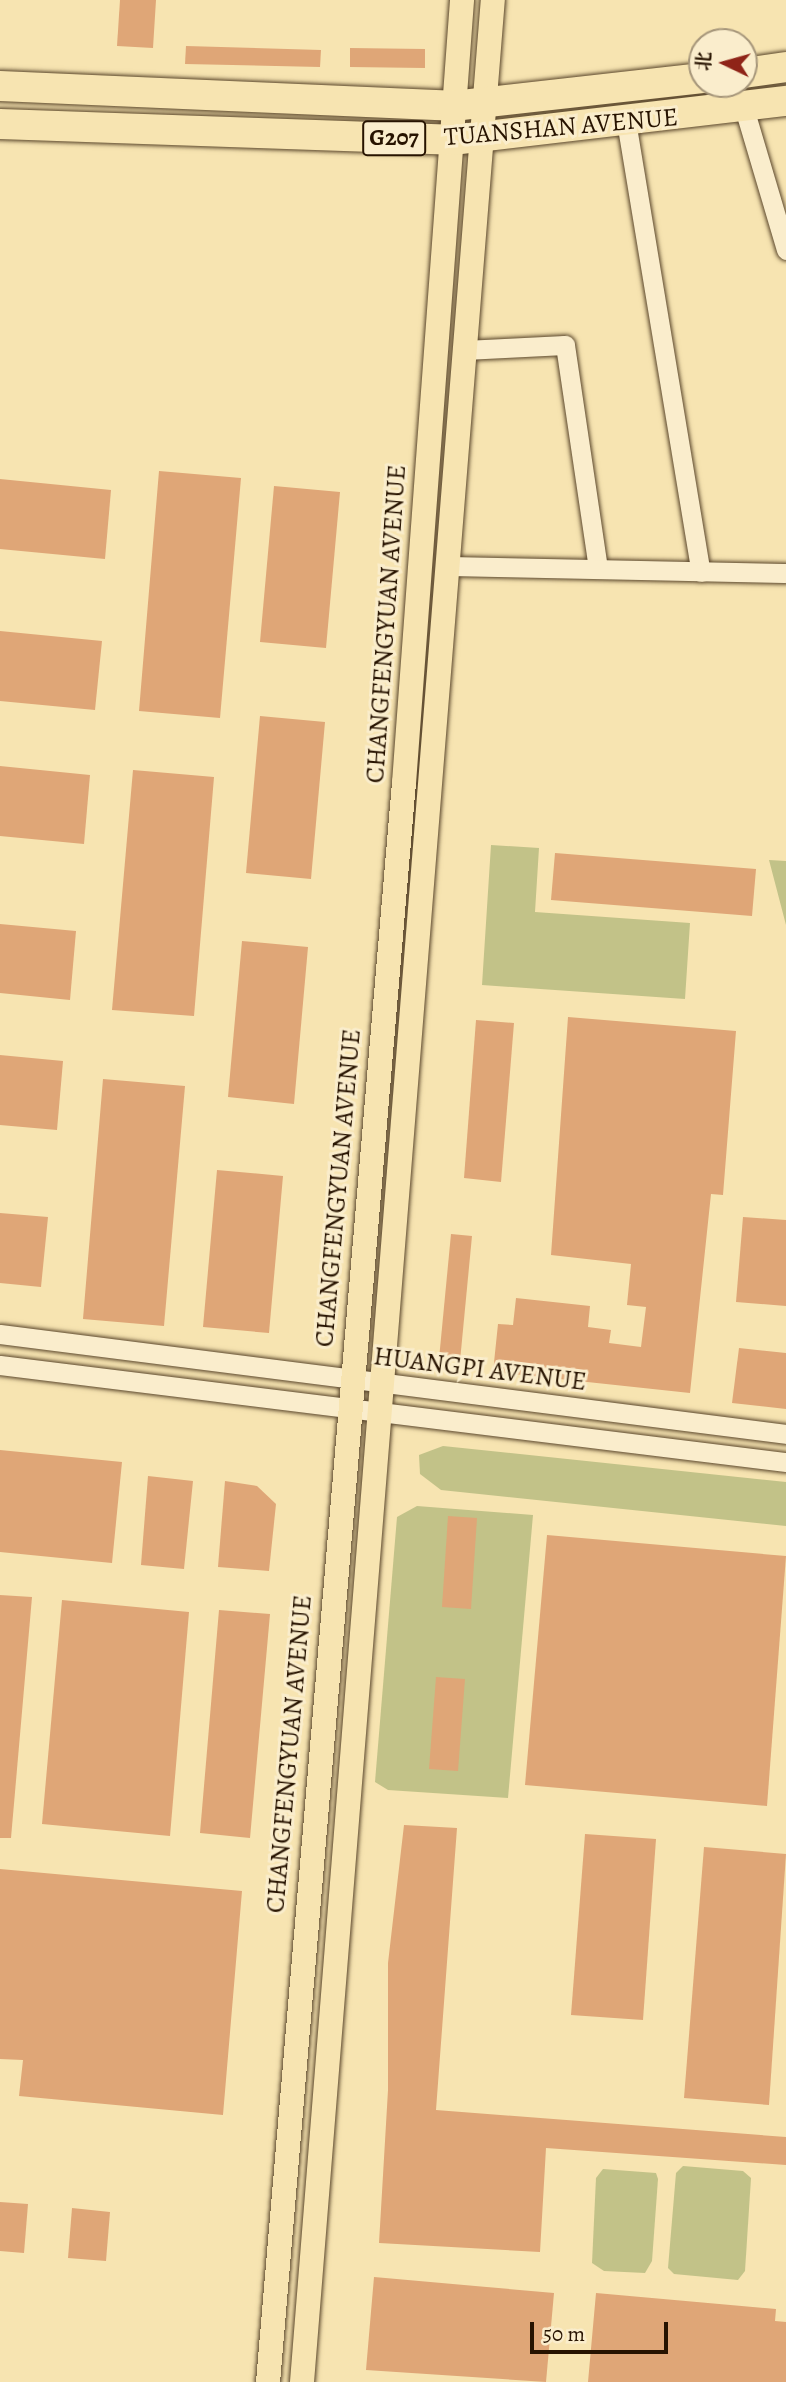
<!DOCTYPE html>
<html>
<head>
<meta charset="utf-8">
<style>
	body { margin:0 }
	#map { position:relative; width:786px; height:2382px; overflow:hidden; background:#f7e4b1; font-family:Alegreya,"Noto Serif SC",serif }
	div>[style] { position:absolute }
	[style*='--x'] { left:calc(var(--x)*1px); top:calc(var(--y)*1px); width:calc(var(--w)*1px); rotate:calc(var(--a)*1deg) }
	.green>* { inset:0; background:#c2c288 }
	.building>* { inset:0; background:#dfa677 }
	.roads { filter:drop-shadow(0 0 2px #5b472c) drop-shadow(0 0 2px #5b472c) }
	.minor>* { height:19px; margin:-9.5px; padding:0 9.5px; transform-origin:9.5px; border-radius:9.5px; background:#faedcc }
	.major>* { height:24px; margin:-12px; padding:0 12px; transform-origin:12px; border-radius:12px; background:#f7e4b1 }
	.highway>* { height:30px; margin:-15px; padding:0 15px; transform-origin:15px; border-radius:15px; background:#f7e4b1 }
	span { translate:-50% -50%; white-space:nowrap; text-align:center; line-height:1.15; -webkit-text-stroke:6px #faedcc; paint-order:stroke }
	.shield-label span { padding:2px 5px; background:#faedcc; border:2px solid; border-radius:5px; -webkit-text-stroke-width:0 }
	.shield-label { font-size:24px; color:#271300; font-weight:700 }
	.street-label { font-size:26px; color:#271300 }
	.north { position:absolute; left:688px; top:28px; width:70px; height:70px; box-sizing:border-box; background:#faedcc; border:2px solid #a6967a; border-radius:50%; rotate:275deg; font-size:19px; font-weight:700; line-height:28px; text-align:center; color:#271300 }
	.north::after { content:''; display:block; margin:auto; width:24px; height:32px; background:#8f2418; clip-path:polygon(50% 0,100% 100%,50% 72%,0 100%) }
	.scale { position:absolute; left:530px; top:2322px; width:138px; height:32px; box-sizing:border-box; border:4px solid #271300; border-top:0; padding-left:9px; font-size:21px; line-height:24px; white-space:nowrap; color:#271300; -webkit-text-stroke:5px #faedcc; paint-order:stroke }
</style>
</head>
<body>
<div id="map">
	<div class="green">
		<div style="clip-path:polygon(491px 845px,539px 848px,535px 912px,690px 923px,685px 999px,482px 985px)"></div>
		<div style="clip-path:polygon(769px 860px,786px 861px,786px 926px,786px 925px)"></div>
		<div style="clip-path:polygon(443px 1446px,786px 1482px,786px 1526px,441px 1490px,420px 1474px,419px 1455px)"></div>
		<div style="clip-path:polygon(417px 1506px,533px 1515px,508px 1798px,388px 1790px,375px 1782px,397px 1517px)"></div>
		<div style="clip-path:polygon(683px 2166px,743px 2171px,751px 2178px,745px 2271px,738px 2280px,674px 2274px,668px 2268px,676px 2173px)"></div>
		<div style="clip-path:polygon(603px 2169px,656px 2173px,658px 2179px,652px 2261px,645px 2273px,604px 2271px,592px 2263px,596px 2178px)"></div>
	</div>
	<div class="building">
		<div style="clip-path:polygon(120px 0,156px 0,153px 48px,117px 46px)"></div>
		<div style="clip-path:polygon(186px 46px,321px 50px,320px 67px,185px 64px)"></div>
		<div style="clip-path:polygon(350px 48px,425px 49px,425px 68px,350px 67px)"></div>
		<div style="clip-path:polygon(159px 471px,241px 478px,220px 718px,139px 711px)"></div>
		<div style="clip-path:polygon(0 479px,111px 490px,105px 559px,0 549px)"></div>
		<div style="clip-path:polygon(274px 486px,340px 492px,326px 648px,260px 642px)"></div>
		<div style="clip-path:polygon(0 631px,102px 641px,95px 710px,0 701px)"></div>
		<div style="clip-path:polygon(260px 716px,325px 722px,311px 879px,246px 873px)"></div>
		<div style="clip-path:polygon(0 766px,90px 775px,84px 844px,0 836px)"></div>
		<div style="clip-path:polygon(133px 770px,214px 777px,194px 1016px,112px 1010px)"></div>
		<div style="clip-path:polygon(555px 853px,756px 869px,752px 916px,551px 900px)"></div>
		<div style="clip-path:polygon(0 924px,76px 931px,70px 1000px,0 993px)"></div>
		<div style="clip-path:polygon(242px 941px,308px 947px,294px 1104px,228px 1097px)"></div>
		<div style="clip-path:polygon(568px 1017px,736px 1031px,723px 1195px,711px 1194px,690px 1393px,493px 1372px,498px 1324px,513px 1325px,516px 1298px,590px 1306px,588px 1327px,611px 1330px,609px 1343px,641px 1347px,646px 1307px,627px 1305px,631px 1264px,551px 1255px)"></div>
		<div style="clip-path:polygon(476px 1020px,514px 1023px,501px 1182px,464px 1178px)"></div>
		<div style="clip-path:polygon(0 1055px,63px 1061px,57px 1130px,0 1125px)"></div>
		<div style="clip-path:polygon(103px 1079px,185px 1086px,164px 1326px,83px 1319px)"></div>
		<div style="clip-path:polygon(217px 1170px,283px 1176px,269px 1333px,203px 1327px)"></div>
		<div style="clip-path:polygon(0 1213px,48px 1217px,41px 1287px,0 1283px)"></div>
		<div style="clip-path:polygon(743px 1217px,786px 1220px,786px 1306px,736px 1302px)"></div>
		<div style="clip-path:polygon(451px 1234px,472px 1236px,460px 1361px,439px 1359px)"></div>
		<div style="clip-path:polygon(739px 1348px,786px 1353px,786px 1409px,732px 1403px)"></div>
		<div style="clip-path:polygon(0 1450px,122px 1462px,112px 1563px,0 1552px)"></div>
		<div style="clip-path:polygon(148px 1476px,193px 1481px,184px 1569px,141px 1565px)"></div>
		<div style="clip-path:polygon(225px 1481px,257px 1486px,276px 1504px,269px 1571px,218px 1567px)"></div>
		<div style="clip-path:polygon(448px 1516px,477px 1518px,471px 1609px,442px 1607px)"></div>
		<div style="clip-path:polygon(547px 1535px,786px 1556px,767px 1806px,525px 1785px)"></div>
		<div style="clip-path:polygon(0 1595px,32px 1597px,11px 1838px,0 1838px)"></div>
		<div style="clip-path:polygon(62px 1600px,189px 1612px,170px 1836px,42px 1824px)"></div>
		<div style="clip-path:polygon(219px 1610px,270px 1614px,250px 1838px,200px 1833px)"></div>
		<div style="clip-path:polygon(436px 1677px,465px 1679px,458px 1771px,429px 1769px)"></div>
		<div style="clip-path:polygon(404px 1825px,457px 1828px,436px 2110px,786px 2137px,786px 2165px,546px 2148px,540px 2252px,379px 2243px,388px 2090px,388px 1963px)"></div>
		<div style="clip-path:polygon(585px 1834px,656px 1839px,643px 2020px,571px 2015px)"></div>
		<div style="clip-path:polygon(704px 1847px,786px 1854px,769px 2105px,684px 2098px)"></div>
		<div style="clip-path:polygon(0 1869px,242px 1891px,223px 2115px,19px 2096px,23px 2060px,0 2059px)"></div>
		<div style="clip-path:polygon(0 2202px,28px 2204px,24px 2253px,0 2251px)"></div>
		<div style="clip-path:polygon(72px 2208px,110px 2212px,106px 2261px,68px 2258px)"></div>
		<div style="clip-path:polygon(374px 2277px,554px 2293px,546px 2382px,366px 2370px)"></div>
		<div style="clip-path:polygon(596px 2293px,776px 2309px,775px 2321px,786px 2322px,786px 2382px,588px 2382px)"></div>
	</div>
	<div class="roads">
		<div class="minor">
			<div style="--x:744;--y:108;--w:148;--a:73.5"></div>
			<div style="--x:626;--y:121;--w:457;--a:80.6"></div>
			<div style="--x:464;--y:350;--w:101;--a:-2.8"></div>
			<div style="--x:565;--y:345;--w:226;--a:81.6"></div>
			<div style="--x:447;--y:566;--w:339;--a:1.2"></div>
			<div style="--x:0;--y:1334;--w:792;--a:7.25"></div>
			<div style="--x:0;--y:1365;--w:792;--a:7.04"></div>
		</div>
		<div class="major">
			<div style="--x:268;--y:2382;--w:1605;--a:-85.14"></div>
			<div style="--x:404;--y:783;--w:785;--a:-85.76"></div>
			<div style="--x:302;--y:2382;--w:2390;--a:-85.42"></div>
		</div>
		<div class="highway">
			<div style="--x:744;--y:73;--w:42;--a:-8.1"></div>
			<div style="--x:0;--y:86;--w:453;--a:2.5"></div>
			<div style="--x:453;--y:106;--w:251;--a:-6.4"></div>
			<div style="--x:0;--y:124;--w:452;--a:2"></div>
			<div style="--x:452;--y:140;--w:336;--a:-6.7"></div>
		</div>
	</div>
	<div class="shield-label">
		<span style="left:394px;top:138px">G207</span>
	</div>
	<div class="street-label">
		<span style="left:561px;top:127px;rotate:-5deg">TUANSHAN AVENUE</span>
		<span style="left:386px;top:624px;rotate:-86deg">CHANGFENGYUAN AVENUE</span>
		<span style="left:338px;top:1188px;rotate:-85deg">CHANGFENGYUAN AVENUE</span>
		<span style="left:480px;top:1369px;rotate:7deg">HUANGPI AVENUE</span>
		<span style="left:289px;top:1754px;rotate:-85deg">CHANGFENGYUAN AVENUE</span>
	</div>
	<div class="north">北</div>
	<div class="scale">50 m</div>
</div>
</body>
</html>
